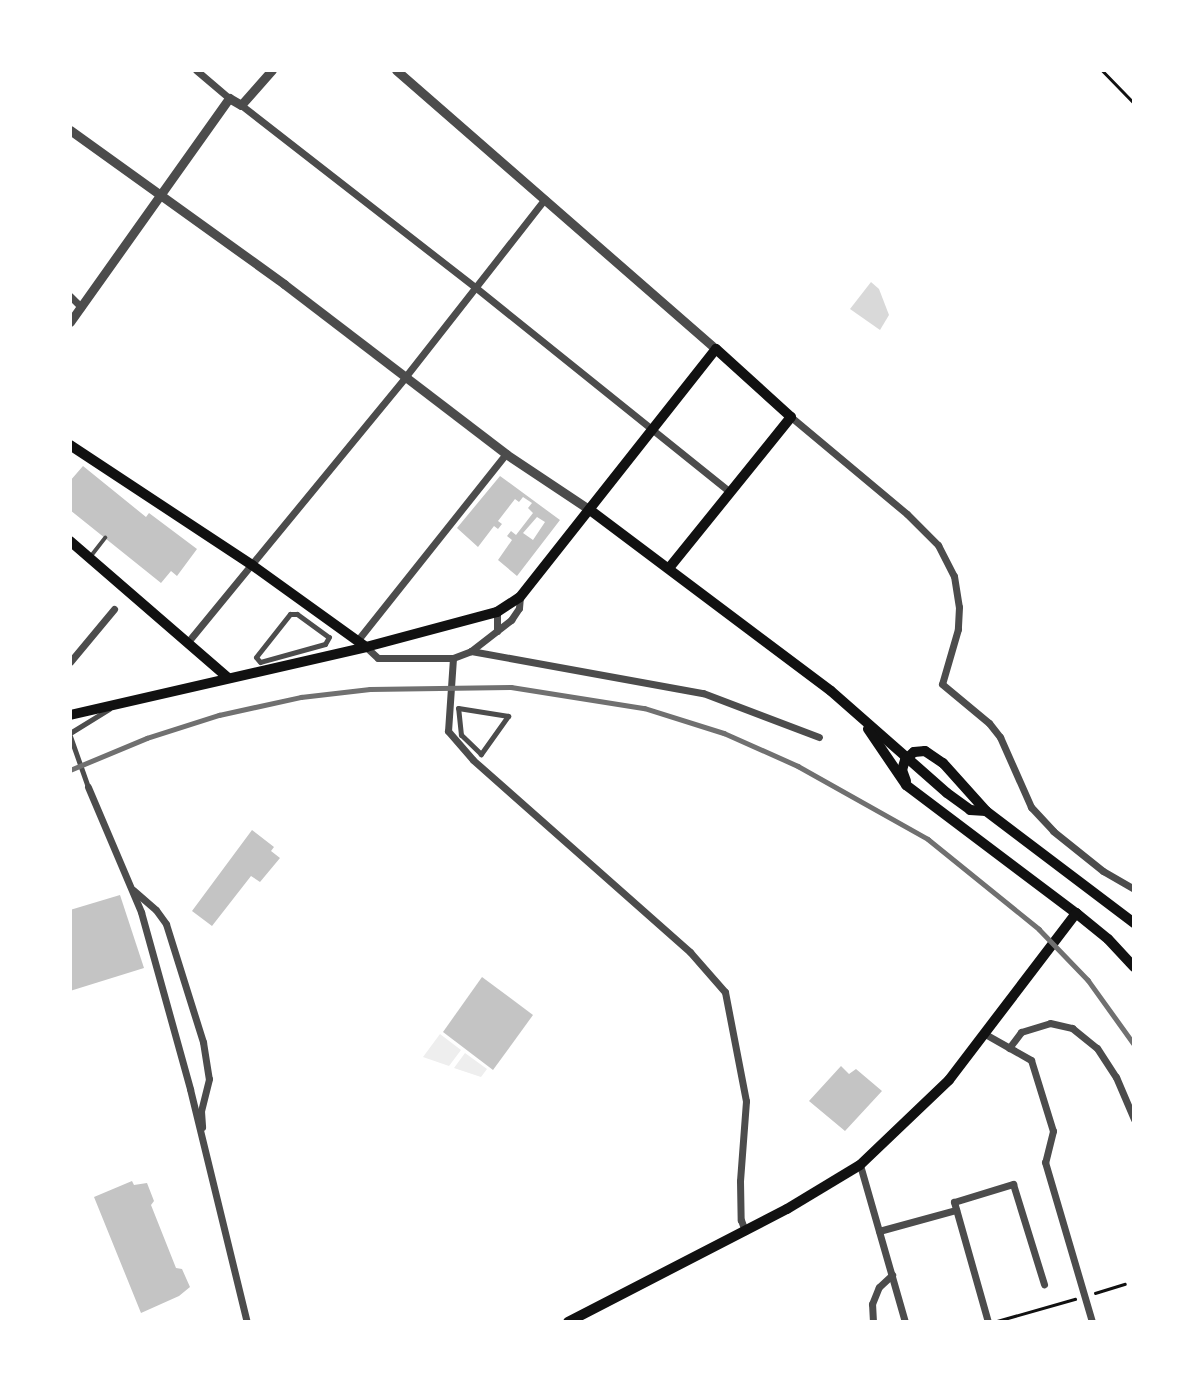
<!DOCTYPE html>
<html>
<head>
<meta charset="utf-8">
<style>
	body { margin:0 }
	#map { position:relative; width:1204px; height:1392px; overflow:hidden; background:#fff; font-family:"Public Sans",sans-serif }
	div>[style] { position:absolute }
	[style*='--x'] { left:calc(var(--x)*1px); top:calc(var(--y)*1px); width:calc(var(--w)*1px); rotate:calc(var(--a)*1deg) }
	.green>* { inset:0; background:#eee }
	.water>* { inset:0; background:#d9d9d9 }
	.building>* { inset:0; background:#c4c4c4 }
	.path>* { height:2.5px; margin:-1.25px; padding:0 1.25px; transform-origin:1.25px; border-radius:1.25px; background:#111 }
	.service>* { height:3.5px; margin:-1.75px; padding:0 1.75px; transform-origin:1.75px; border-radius:1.75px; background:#4c4c4c }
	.pedestrian>* { height:5px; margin:-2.5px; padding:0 2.5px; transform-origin:2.5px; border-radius:2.5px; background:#4c4c4c }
	.minor>* { height:7px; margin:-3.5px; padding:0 3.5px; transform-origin:3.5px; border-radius:3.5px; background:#4c4c4c }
	.tertiary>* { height:9px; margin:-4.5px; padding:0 4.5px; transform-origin:4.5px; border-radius:4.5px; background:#4c4c4c }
	.secondary>* { height:10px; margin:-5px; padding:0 5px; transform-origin:5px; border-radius:5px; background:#111 }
	.rail>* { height:4.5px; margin:-2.25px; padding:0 2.25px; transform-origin:2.25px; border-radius:2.25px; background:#707070 }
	span { translate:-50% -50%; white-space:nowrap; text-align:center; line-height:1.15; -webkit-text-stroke:5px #fff; paint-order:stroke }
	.frame { position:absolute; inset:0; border:72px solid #fff; pointer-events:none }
</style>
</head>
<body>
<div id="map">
	<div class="green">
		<div style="clip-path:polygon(440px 1034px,461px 1050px,449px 1066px,423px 1057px)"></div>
		<div style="clip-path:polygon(465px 1053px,487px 1069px,481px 1077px,454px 1068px)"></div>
	</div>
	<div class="water">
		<div style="clip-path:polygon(871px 282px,879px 289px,889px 315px,880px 330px,850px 309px)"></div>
	</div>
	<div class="building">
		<div style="clip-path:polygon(83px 466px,146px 517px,149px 513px,197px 549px,177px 576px,171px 571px,161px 583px,70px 510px,70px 481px)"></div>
		<div style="clip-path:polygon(evenodd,500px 476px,560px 520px,517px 576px,498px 560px,512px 540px,507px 536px,511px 531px,516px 535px,533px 513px,528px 508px,532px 503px,523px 497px,519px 502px,515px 499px,498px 521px,502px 524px,498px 529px,494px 526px,478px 547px,457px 528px,500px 476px,537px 517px,545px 522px,533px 540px,523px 533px,537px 517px)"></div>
		<div style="clip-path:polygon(252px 830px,274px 847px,271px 851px,280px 858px,260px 882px,251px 876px,212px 926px,192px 911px)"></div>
		<div style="clip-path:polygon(120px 895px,144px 968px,70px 991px,70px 910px)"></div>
		<div style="clip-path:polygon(482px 977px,533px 1015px,493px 1070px,443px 1032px)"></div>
		<div style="clip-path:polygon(841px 1066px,849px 1074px,856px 1069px,882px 1091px,845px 1131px,809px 1101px)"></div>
		<div style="clip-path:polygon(132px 1181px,134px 1185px,147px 1183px,154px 1201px,151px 1205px,176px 1268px,182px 1269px,190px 1287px,179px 1296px,141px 1313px,94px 1197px)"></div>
	</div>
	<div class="path">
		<div style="--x:1102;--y:70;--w:46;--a:45.9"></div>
		<div style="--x:1095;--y:1293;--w:31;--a:-17"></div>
		<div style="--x:997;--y:1321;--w:81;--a:-15.8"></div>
	</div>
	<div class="service">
		<div style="--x:91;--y:556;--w:23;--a:-52"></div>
	</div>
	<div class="pedestrian">
		<div style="--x:290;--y:614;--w:7;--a:0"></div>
		<div style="--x:297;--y:614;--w:39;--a:36"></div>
		<div style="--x:329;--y:637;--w:8;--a:120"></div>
		<div style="--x:325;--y:644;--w:67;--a:164.5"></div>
		<div style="--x:260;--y:662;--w:6;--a:-129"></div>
		<div style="--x:256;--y:657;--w:55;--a:-51.7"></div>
		<div style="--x:458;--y:708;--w:51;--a:9.1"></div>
		<div style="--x:508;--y:716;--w:47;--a:125.4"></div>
		<div style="--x:481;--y:754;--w:28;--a:-136"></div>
		<div style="--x:461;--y:735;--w:27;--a:-96"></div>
		<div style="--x:70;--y:733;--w:46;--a:-31.6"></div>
		<div style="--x:70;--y:736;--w:54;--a:70.6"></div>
	</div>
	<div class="minor">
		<div style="--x:196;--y:70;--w:43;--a:40.3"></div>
		<div style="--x:241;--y:105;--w:296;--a:37.9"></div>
		<div style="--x:475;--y:287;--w:326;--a:38.8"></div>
		<div style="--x:70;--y:296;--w:16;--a:45"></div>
		<div style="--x:791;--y:417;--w:151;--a:39.9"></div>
		<div style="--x:907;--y:514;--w:44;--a:45"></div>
		<div style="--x:938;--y:545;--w:35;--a:63"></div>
		<div style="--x:954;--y:576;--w:31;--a:81"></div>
		<div style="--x:959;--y:607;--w:22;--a:93"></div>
		<div style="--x:958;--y:629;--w:57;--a:106.2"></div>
		<div style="--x:942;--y:684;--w:61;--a:39.7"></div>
		<div style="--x:989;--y:723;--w:18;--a:52"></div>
		<div style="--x:1000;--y:737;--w:77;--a:66.1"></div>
		<div style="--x:1031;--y:807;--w:33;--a:47"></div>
		<div style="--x:1053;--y:831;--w:64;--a:38.7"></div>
		<div style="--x:1103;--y:871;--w:36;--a:30"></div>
		<div style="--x:497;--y:612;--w:19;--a:90"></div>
		<div style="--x:357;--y:641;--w:239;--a:-51.5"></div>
		<div style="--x:187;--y:643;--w:345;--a:-50.6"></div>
		<div style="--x:406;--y:376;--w:225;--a:-51.9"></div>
		<div style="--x:366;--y:647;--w:16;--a:43"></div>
		<div style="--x:378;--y:658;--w:75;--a:0"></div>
		<div style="--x:453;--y:658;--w:19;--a:-21"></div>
		<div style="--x:471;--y:651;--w:51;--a:-37.8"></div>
		<div style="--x:511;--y:620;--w:14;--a:-56"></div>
		<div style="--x:519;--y:608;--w:11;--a:-85"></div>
		<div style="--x:471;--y:651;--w:236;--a:10.3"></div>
		<div style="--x:703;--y:693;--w:124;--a:20.8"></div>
		<div style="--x:453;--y:658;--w:73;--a:93.9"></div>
		<div style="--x:448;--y:731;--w:38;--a:49"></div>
		<div style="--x:473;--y:760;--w:290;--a:41.5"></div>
		<div style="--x:690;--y:952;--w:53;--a:48.8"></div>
		<div style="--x:725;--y:992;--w:111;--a:79.1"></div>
		<div style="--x:746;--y:1101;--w:80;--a:94.3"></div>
		<div style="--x:740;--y:1181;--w:39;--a:89"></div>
		<div style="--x:741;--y:1220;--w:12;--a:70"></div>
		<div style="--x:70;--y:662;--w:69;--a:-50.3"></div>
		<div style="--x:88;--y:787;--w:136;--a:67"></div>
		<div style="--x:141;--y:912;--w:184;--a:74.5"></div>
		<div style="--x:190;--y:1089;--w:240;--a:76.3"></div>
		<div style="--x:133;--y:890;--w:30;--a:41"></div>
		<div style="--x:156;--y:910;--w:17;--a:54"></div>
		<div style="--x:166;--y:924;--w:124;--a:72.6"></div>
		<div style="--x:203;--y:1042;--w:37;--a:81"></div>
		<div style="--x:209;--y:1079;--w:33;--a:104"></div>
		<div style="--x:201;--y:1111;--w:16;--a:86"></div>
		<div style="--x:985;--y:1034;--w:53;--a:29.5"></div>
		<div style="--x:1031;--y:1060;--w:74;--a:72.8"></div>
		<div style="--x:1053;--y:1131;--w:32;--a:104"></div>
		<div style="--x:1045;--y:1162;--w:167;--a:73.6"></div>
		<div style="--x:1009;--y:1048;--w:20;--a:-53"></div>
		<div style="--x:1021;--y:1032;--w:30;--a:-17"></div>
		<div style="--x:1050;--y:1023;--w:23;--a:13"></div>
		<div style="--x:1072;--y:1028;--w:32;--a:39"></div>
		<div style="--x:1097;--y:1048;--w:35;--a:57"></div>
		<div style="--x:1116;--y:1077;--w:46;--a:66.8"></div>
		<div style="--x:860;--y:1165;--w:163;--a:74"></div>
		<div style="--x:879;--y:1231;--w:80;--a:-15.3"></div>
		<div style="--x:873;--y:1322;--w:18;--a:-93"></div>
		<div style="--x:872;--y:1304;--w:18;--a:-68"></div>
		<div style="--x:879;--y:1287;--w:18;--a:-43"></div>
		<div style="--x:988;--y:1322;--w:125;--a:-105.8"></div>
		<div style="--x:954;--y:1202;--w:62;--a:-17"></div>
		<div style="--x:1013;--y:1184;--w:105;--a:72.8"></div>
	</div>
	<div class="tertiary">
		<div style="--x:396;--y:70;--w:425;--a:41.1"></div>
		<div style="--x:70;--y:130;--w:264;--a:35.7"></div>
		<div style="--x:284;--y:284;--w:280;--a:37.4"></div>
		<div style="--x:506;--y:454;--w:101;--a:33.7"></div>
		<div style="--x:70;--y:322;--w:275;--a:-54.6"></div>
		<div style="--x:229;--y:98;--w:14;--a:30"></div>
		<div style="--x:241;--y:105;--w:47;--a:-48.5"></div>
	</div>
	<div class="secondary">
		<div style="--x:70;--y:445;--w:218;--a:33.4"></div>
		<div style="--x:252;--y:565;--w:140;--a:35.7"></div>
		<div style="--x:590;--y:510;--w:301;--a:36.9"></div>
		<div style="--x:831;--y:691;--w:154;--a:41.3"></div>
		<div style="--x:947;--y:793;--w:29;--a:36"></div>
		<div style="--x:970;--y:810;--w:16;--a:4"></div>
		<div style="--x:986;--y:811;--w:186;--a:37.1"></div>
		<div style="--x:70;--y:541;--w:209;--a:40.9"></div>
		<div style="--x:70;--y:715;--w:304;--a:-12.9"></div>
		<div style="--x:366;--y:647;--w:136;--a:-15"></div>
		<div style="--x:497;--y:612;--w:27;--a:-33"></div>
		<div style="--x:520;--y:597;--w:316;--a:-51.7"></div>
		<div style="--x:716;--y:349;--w:101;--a:42.2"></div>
		<div style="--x:791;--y:417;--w:194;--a:128.9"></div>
		<div style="--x:868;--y:729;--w:68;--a:55.8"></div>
		<div style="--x:906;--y:785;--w:213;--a:37"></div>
		<div style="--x:1076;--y:913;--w:41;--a:39.1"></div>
		<div style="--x:1108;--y:939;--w:38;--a:47"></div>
		<div style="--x:906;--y:781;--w:12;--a:-110"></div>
		<div style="--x:902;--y:770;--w:10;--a:-73"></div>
		<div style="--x:905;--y:760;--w:12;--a:-42"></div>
		<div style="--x:914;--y:752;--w:11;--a:-5"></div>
		<div style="--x:925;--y:751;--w:22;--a:34"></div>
		<div style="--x:943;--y:763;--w:64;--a:48.1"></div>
		<div style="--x:568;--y:1322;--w:246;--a:-27.3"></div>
		<div style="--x:787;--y:1209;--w:85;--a:-31.1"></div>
		<div style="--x:860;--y:1165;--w:123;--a:-43.7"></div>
		<div style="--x:949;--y:1080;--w:210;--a:-52.7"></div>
	</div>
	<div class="rail">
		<div style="--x:70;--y:770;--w:83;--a:-22.6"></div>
		<div style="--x:147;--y:738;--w:76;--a:-17.7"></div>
		<div style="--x:219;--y:715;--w:84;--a:-12.4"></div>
		<div style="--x:301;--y:697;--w:69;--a:-6.6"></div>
		<div style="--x:370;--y:689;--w:141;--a:-0.8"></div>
		<div style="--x:511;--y:687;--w:135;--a:9"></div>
		<div style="--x:644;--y:708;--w:84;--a:17.4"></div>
		<div style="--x:724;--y:733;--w:81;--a:24"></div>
		<div style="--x:798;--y:766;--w:149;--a:29.3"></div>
		<div style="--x:928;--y:839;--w:143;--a:39"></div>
		<div style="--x:1039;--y:929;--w:71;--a:46.1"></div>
		<div style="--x:1088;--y:980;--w:79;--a:54.3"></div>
	</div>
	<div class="frame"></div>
</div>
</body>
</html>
